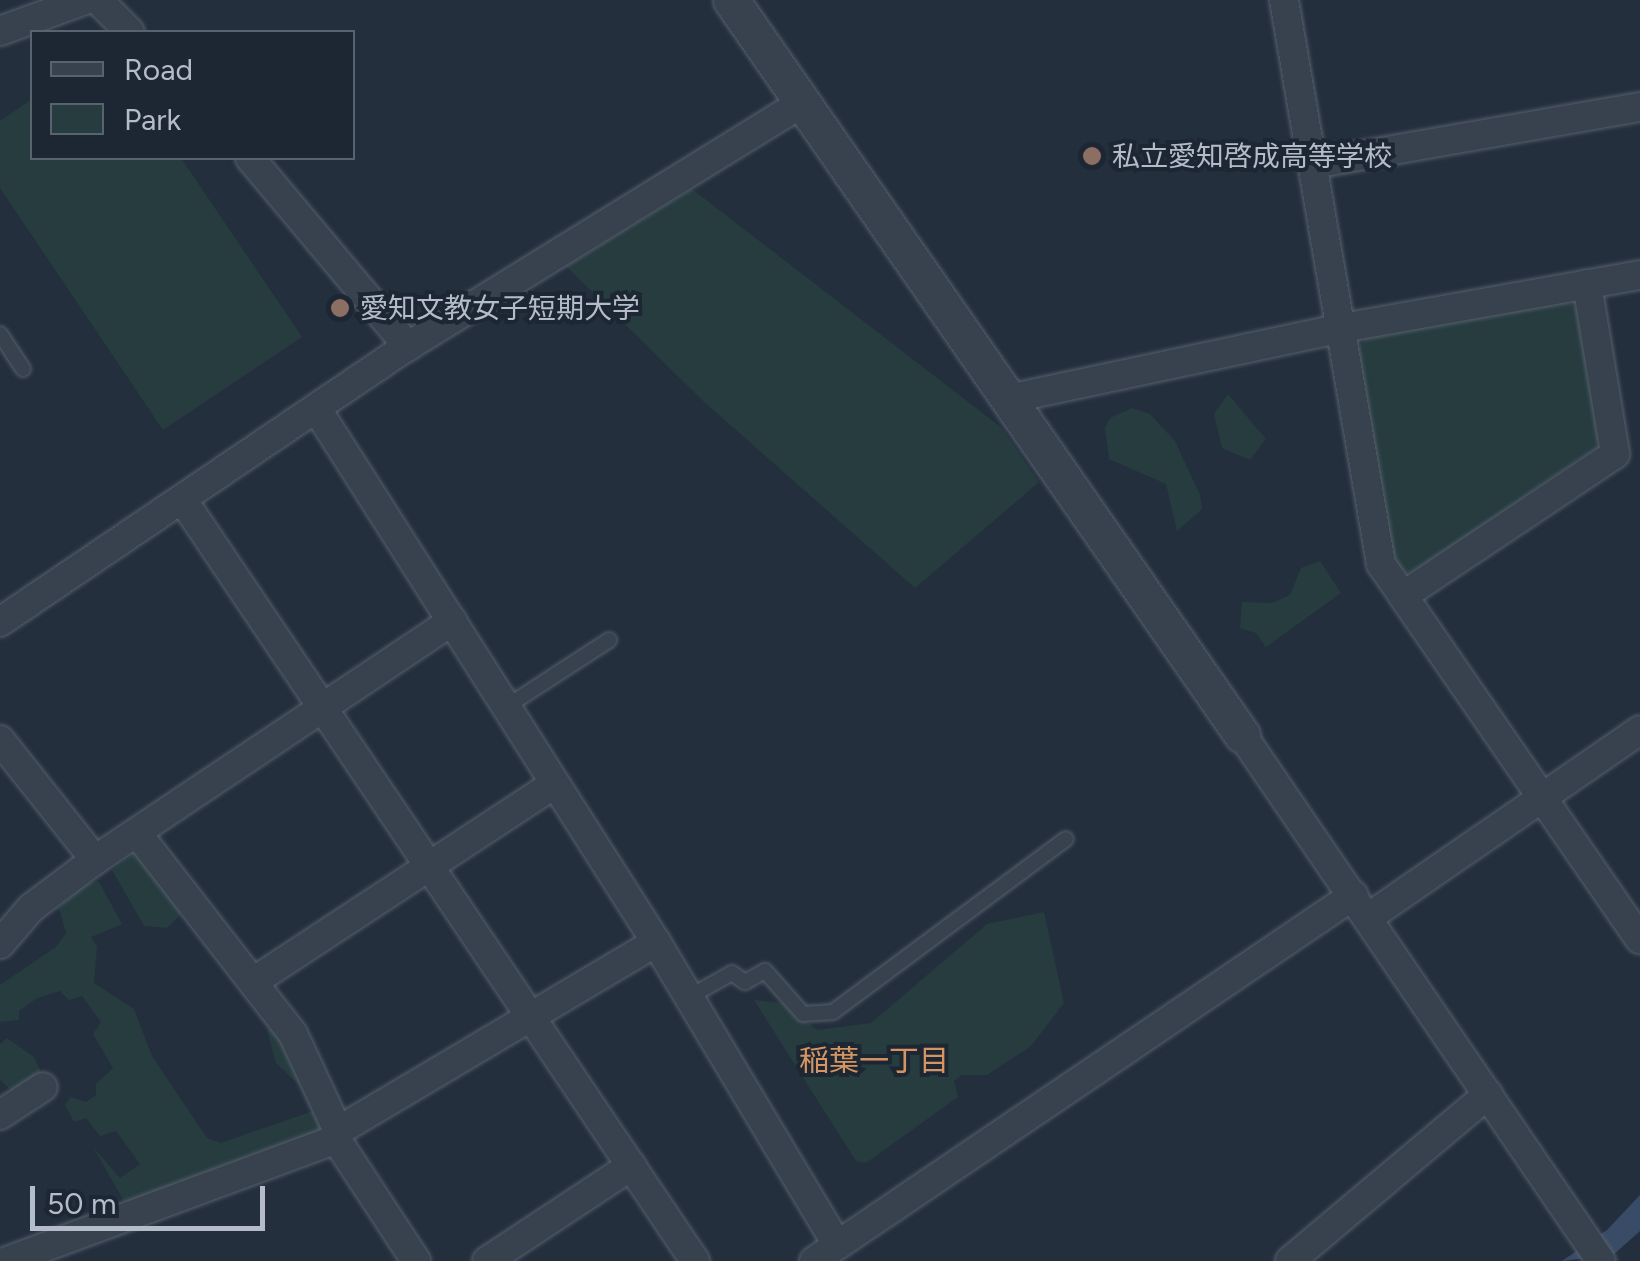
<!DOCTYPE html>
<html>
<head>
<meta charset="utf-8">
<style>
	body { margin:0 }
	#map { position:relative; width:1640px; height:1261px; overflow:hidden; background:#242f3e; font-family:Figtree,"Noto Sans JP",sans-serif }
	div>[style] { position:absolute }
	[style*='--x'] { left:calc(var(--x)*1px); top:calc(var(--y)*1px); width:calc(var(--w)*1px); rotate:calc(var(--a)*1deg) }
	.green>* { inset:0; background:#263c3f }
	.water>* { inset:0; background:#394c67 }
	.roads { filter:drop-shadow(0 0 2px #565f6c) drop-shadow(0 0 2px #565f6c) }
	.service>* { height:14px; margin:-7px; padding:0 7px; transform-origin:7px; border-radius:7px; background:#38414e }
	.minor>* { height:28px; margin:-14px; padding:0 14px; transform-origin:14px; border-radius:14px; background:#38414e }
	.tertiary>* { height:35px; margin:-17.5px; padding:0 17.5px; transform-origin:17.5px; border-radius:17.5px; background:#38414e }
	.dots>* { width:28px; height:28px; translate:-50% -50%; box-sizing:border-box; border:5px solid #1d2633; border-radius:50% }
	span { translate:-50% -50%; white-space:nowrap; text-align:center; line-height:1.15; -webkit-text-stroke:8px #1d2633; paint-order:stroke }
	.poi-label { font-size:28px; color:#b4bcc9 }
	.left { translate:0 -50%; text-align:left }
	.neighbourhood-label { font-size:30px; color:#d59563 }
	.legend { position:absolute; left:30px; top:30px; width:325px; height:130px; box-sizing:border-box; background:#1d2633; border:2px solid #59626f; margin:0; padding:12px 18px; list-style:none; font-size:30px; color:#b4bcc9 }
	.legend li { display:flex; align-items:center; gap:20px; height:50px }
	.legend b { width:50px; border:2px solid #59626f }
	.scale { position:absolute; left:30px; top:1186px; width:235px; height:45px; box-sizing:border-box; border:5px solid #b4bcc9; border-top:0; padding-left:12px; font-size:30px; line-height:35px; white-space:nowrap; color:#b4bcc9; -webkit-text-stroke:8px #1d2633; paint-order:stroke }
</style>
</head>
<body>
<div id="map">
	<div class="green">
		<div style="clip-path:polygon(32px 99px,32px 158px,181px 158px,302px 337px,163px 430px,0 188px,0 121px)"></div>
		<div style="clip-path:polygon(692px 189px,1002px 428px,1039px 482px,915px 588px,702px 400px,566px 266px)"></div>
		<div style="clip-path:polygon(1567px 302px,1579px 310px,1599px 436px,1595px 448px,1412px 573px,1401px 570px,1394px 560px,1357px 349px,1367px 336px)"></div>
		<div style="clip-path:polygon(1228px 394px,1266px 439px,1250px 460px,1222px 448px,1214px 414px)"></div>
		<div style="clip-path:polygon(1132px 408px,1150px 414px,1175px 441px,1200px 495px,1202px 509px,1177px 531px,1166px 484px,1109px 459px,1105px 428px,1110px 418px)"></div>
		<div style="clip-path:polygon(1320px 561px,1341px 593px,1266px 647px,1256px 633px,1240px 628px,1242px 602px,1272px 603px,1290px 595px,1301px 568px)"></div>
		<div style="clip-path:polygon(136px 853px,183px 912px,167px 928px,144px 926px,112px 870px)"></div>
		<div style="clip-path:polygon(99px 882px,122px 924px,91px 937px,97px 947px,94px 983px,134px 1009px,152px 1056px,207px 1138px,221px 1143px,313px 1111px,302px 1088px,276px 1063px,267px 1030px,274px 1027px,324px 1121px,318px 1138px,125px 1203px,93px 1147px,120px 1178px,140px 1164px,116px 1131px,100px 1136px,86px 1118px,74px 1122px,65px 1105px,70px 1097px,86px 1102px,96px 1095px,96px 1084px,113px 1068px,93px 1034px,101px 1022px,82px 996px,69px 1000px,60px 991px,37px 998px,19px 1011px,19px 1020px,0 1022px,0 985px,56px 947px,66px 933px,59px 908px,83px 883px)"></div>
		<div style="clip-path:polygon(1044px 912px,1064px 1003px,1031px 1046px,987px 1075px,962px 1075px,954px 1081px,958px 1097px,866px 1163px,856px 1161px,754px 1000px,784px 1003px,817px 1030px,871px 1023px,987px 924px)"></div>
		<div style="clip-path:polygon(7px 1038px,34px 1057px,42px 1074px,14px 1093px,0 1080px,0 1044px)"></div>
	</div>
	<div class="water">
		<div style="clip-path:polygon(1640px 1195px,1640px 1231px,1613px 1255px,1562px 1261px,1607px 1230px)"></div>
	</div>
	<div class="roads">
		<div class="service">
			<div style="--x:0;--y:334;--w:42;--a:56.7"></div>
			<div style="--x:506;--y:707;--w:123;--a:-33"></div>
			<div style="--x:689;--y:997;--w:49;--a:-29.2"></div>
			<div style="--x:732;--y:973;--w:16;--a:35"></div>
			<div style="--x:745;--y:982;--w:23;--a:-29"></div>
			<div style="--x:765;--y:971;--w:57;--a:48.5"></div>
			<div style="--x:803;--y:1014;--w:30;--a:-4"></div>
			<div style="--x:833;--y:1012;--w:290;--a:-36.6"></div>
		</div>
		<div class="minor">
			<div style="--x:98;--y:0;--w:45;--a:45"></div>
			<div style="--x:1284;--y:0;--w:572;--a:80.24"></div>
			<div style="--x:1381;--y:564;--w:39;--a:55"></div>
			<div style="--x:0;--y:31;--w:90;--a:-20"></div>
			<div style="--x:250;--y:158;--w:246;--a:50"></div>
			<div style="--x:1313;--y:164;--w:332;--a:-9.9"></div>
			<div style="--x:1587;--y:284;--w:172;--a:80.6"></div>
			<div style="--x:1615;--y:454;--w:255;--a:146.2"></div>
			<div style="--x:1403;--y:596;--w:417;--a:55.4"></div>
			<div style="--x:1008;--y:399;--w:341;--a:-12"></div>
			<div style="--x:1342;--y:328;--w:303;--a:-10.1"></div>
			<div style="--x:316;--y:408;--w:633;--a:57.51"></div>
			<div style="--x:656;--y:942;--w:353;--a:59.1"></div>
			<div style="--x:182;--y:499;--w:919;--a:56.05"></div>
			<div style="--x:0;--y:622;--w:489;--a:-34.1"></div>
			<div style="--x:405;--y:348;--w:467;--a:-31.7"></div>
			<div style="--x:1242;--y:735;--w:637;--a:55.69"></div>
			<div style="--x:0;--y:740;--w:153;--a:51.6"></div>
			<div style="--x:137;--y:833;--w:254;--a:52.2"></div>
			<div style="--x:293;--y:1034;--w:107;--a:65.1"></div>
			<div style="--x:338;--y:1131;--w:8;--a:104"></div>
			<div style="--x:336;--y:1139;--w:146;--a:56.7"></div>
			<div style="--x:1369;--y:917;--w:329;--a:-34.6"></div>
			<div style="--x:0;--y:944;--w:48;--a:-49.3"></div>
			<div style="--x:31;--y:908;--w:80;--a:-36.9"></div>
			<div style="--x:95;--y:860;--w:430;--a:-33.8"></div>
			<div style="--x:253;--y:982;--w:361;--a:-33.3"></div>
			<div style="--x:0;--y:1115;--w:51;--a:-33.1"></div>
			<div style="--x:338;--y:1131;--w:370;--a:-30.7"></div>
			<div style="--x:7;--y:1261;--w:351;--a:-20.3"></div>
			<div style="--x:487;--y:1261;--w:173;--a:-33.4"></div>
			<div style="--x:814;--y:1261;--w:652;--a:-34.13"></div>
			<div style="--x:1290;--y:1261;--w:259;--a:-40.1"></div>
		</div>
		<div class="tertiary">
			<div style="--x:731;--y:0;--w:895;--a:55.19"></div>
		</div>
	</div>
	<div class="dots">
		<div style="left:1092px;top:156px;background:#8d6e63"></div>
		<div style="left:340px;top:308px;background:#8d6e63"></div>
	</div>
	<div class="poi-label">
		<span class="left" style="left:1112px;top:156px">私立愛知啓成高等学校</span>
		<span class="left" style="left:360px;top:308px">愛知文教女子短期大学</span>
	</div>
	<div class="neighbourhood-label">
		<span style="left:874px;top:1061px">稲葉一丁目</span>
	</div>
	<ul class="legend">
	<li><b style="height:12px;background:#38414e"></b>Road</li>
	<li><b style="height:28px;background:#263c3f"></b>Park</li>
	</ul>
	<div class="scale">50 m</div>
</div>
</body>
</html>
